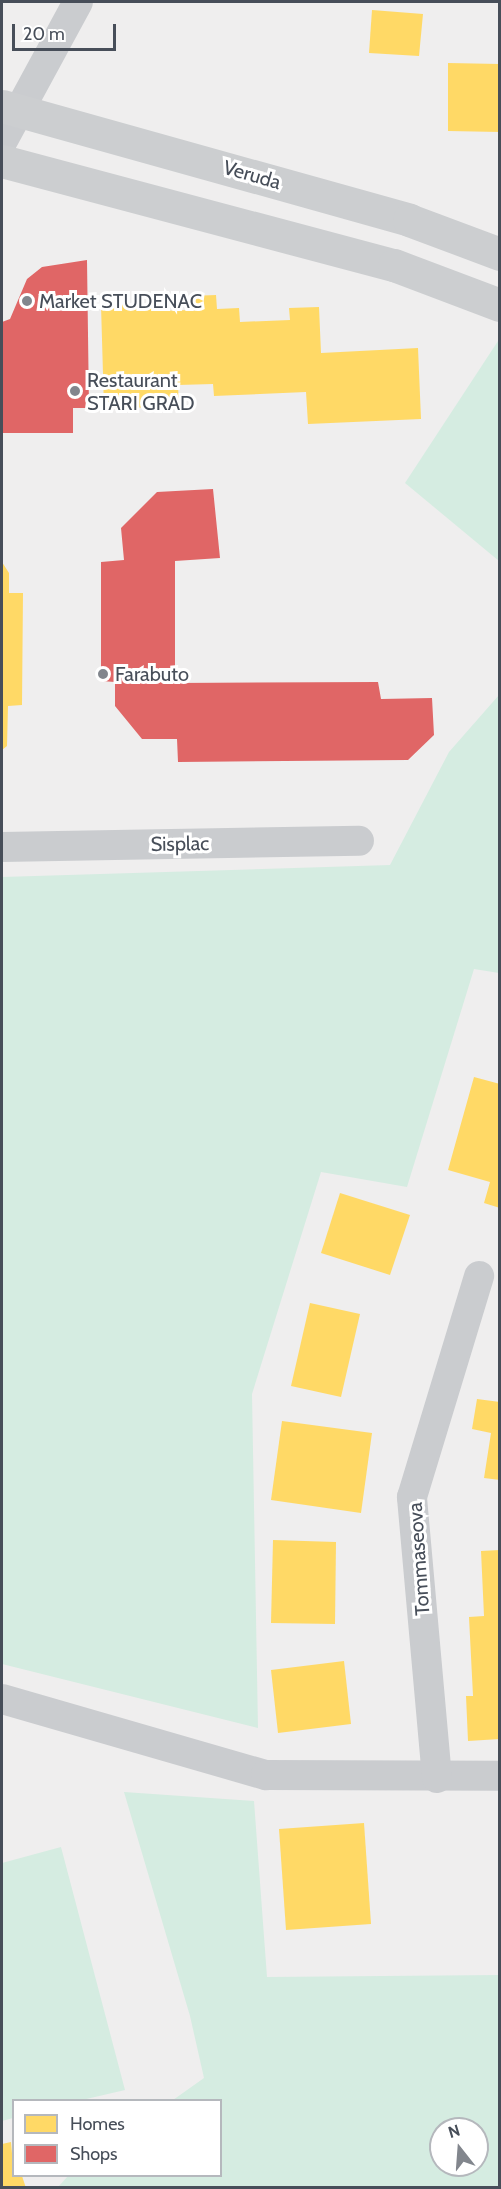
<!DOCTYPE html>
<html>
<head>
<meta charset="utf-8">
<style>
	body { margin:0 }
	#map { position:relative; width:501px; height:2189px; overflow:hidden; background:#efeeee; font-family:Cabin,sans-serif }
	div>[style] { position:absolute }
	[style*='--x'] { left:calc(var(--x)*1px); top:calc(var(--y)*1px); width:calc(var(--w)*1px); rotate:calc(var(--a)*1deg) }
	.green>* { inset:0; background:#d5ece1 }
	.homes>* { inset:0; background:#ffd966 }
	.shops>* { inset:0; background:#e06666 }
	.minor>* { height:30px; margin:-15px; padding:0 15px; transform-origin:15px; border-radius:15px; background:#cacccf }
	.secondary>* { height:33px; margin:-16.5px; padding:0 16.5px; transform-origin:16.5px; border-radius:16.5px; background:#ccced0 }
	.dots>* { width:16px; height:16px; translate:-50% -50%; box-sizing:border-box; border:3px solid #fff; border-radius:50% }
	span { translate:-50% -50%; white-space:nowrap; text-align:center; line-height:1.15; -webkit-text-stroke:6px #fff; paint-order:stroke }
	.street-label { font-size:20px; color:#474e59 }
	.poi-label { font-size:20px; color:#474e59 }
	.left { translate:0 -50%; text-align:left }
	.frame { position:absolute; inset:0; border:3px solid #474e59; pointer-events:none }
	.legend { position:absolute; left:12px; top:2099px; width:210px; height:78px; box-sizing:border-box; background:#fff; border:2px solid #b5b8bd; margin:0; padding:8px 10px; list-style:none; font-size:18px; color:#474e59 }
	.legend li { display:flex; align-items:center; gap:12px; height:30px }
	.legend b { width:30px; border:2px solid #b5b8bd }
	.north { position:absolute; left:429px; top:2117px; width:60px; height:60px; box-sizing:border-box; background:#fff; border:2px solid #b5b8bd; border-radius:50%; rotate:343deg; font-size:16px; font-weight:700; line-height:24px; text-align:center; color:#474e59 }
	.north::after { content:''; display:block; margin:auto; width:21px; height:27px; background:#82868d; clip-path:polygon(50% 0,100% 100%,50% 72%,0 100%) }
	.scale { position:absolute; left:12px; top:24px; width:104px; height:27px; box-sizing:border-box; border:3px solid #474e59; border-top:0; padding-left:8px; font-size:18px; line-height:21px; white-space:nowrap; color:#474e59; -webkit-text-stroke:4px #fff; paint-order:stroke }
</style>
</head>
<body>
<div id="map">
	<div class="green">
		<div style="clip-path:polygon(498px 341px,500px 341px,499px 561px,405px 483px)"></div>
		<div style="clip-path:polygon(499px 695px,499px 973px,474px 969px,407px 1187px,321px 1172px,252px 1394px,258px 1728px,2px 1664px,2px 877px,390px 865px,449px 752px)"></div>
		<div style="clip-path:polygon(evenodd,124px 1792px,254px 1801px,267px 1977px,499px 1975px,499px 2187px,58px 2187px,68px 2176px,220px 2176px,220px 2100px,173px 2100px,204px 2078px,190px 2016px,124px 1792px,441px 2129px,477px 2129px,477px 2165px,441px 2165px,441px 2129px)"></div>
		<div style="clip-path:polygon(61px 1847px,125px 2090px,82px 2100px,14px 2100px,13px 2118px,2px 2121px,2px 1863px)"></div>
	</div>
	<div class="homes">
		<div style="clip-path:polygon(372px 10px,423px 14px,419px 56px,369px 53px)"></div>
		<div style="clip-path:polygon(448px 63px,500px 64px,500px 132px,448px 131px)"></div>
		<div style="clip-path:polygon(216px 295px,217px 309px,239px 308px,240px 322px,290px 320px,289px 308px,319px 307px,321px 353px,418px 348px,421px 419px,308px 424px,306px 392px,214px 396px,213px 384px,178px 385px,179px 406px,104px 409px,101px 305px,157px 304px,158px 311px,191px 310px,190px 296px)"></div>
		<div style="clip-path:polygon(2px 562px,9px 573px,9px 593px,23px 593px,22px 705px,8px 706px,7px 746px,2px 750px)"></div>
		<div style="clip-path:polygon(474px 1077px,500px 1084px,500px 1208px,484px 1203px,490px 1182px,448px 1170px)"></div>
		<div style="clip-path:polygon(340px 1193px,410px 1215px,390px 1275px,321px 1253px)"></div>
		<div style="clip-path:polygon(310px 1303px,360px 1314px,341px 1397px,291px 1386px)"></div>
		<div style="clip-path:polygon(477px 1399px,500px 1402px,500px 1480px,484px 1478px,491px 1433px,472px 1429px)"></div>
		<div style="clip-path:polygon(282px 1421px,372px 1433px,361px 1513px,271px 1500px)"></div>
		<div style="clip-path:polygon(273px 1540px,336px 1542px,335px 1624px,271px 1623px)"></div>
		<div style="clip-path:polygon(500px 1550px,500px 1739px,468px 1741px,466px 1696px,473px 1696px,469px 1617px,484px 1616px,481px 1551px)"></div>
		<div style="clip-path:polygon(344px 1661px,351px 1724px,278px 1733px,271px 1670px)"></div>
		<div style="clip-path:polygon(364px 1823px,371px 1924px,286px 1930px,279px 1829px)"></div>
		<div style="clip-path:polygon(11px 2142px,14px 2176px,22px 2176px,26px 2188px,2px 2188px,2px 2144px)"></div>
	</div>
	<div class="shops">
		<div style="clip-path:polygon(87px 260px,89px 408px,73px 408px,73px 433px,2px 433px,2px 322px,10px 319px,27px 279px,42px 267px)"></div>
		<div style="clip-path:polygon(213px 489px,220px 558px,175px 561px,175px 683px,378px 682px,381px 699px,432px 698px,434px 735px,408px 760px,178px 762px,177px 739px,142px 739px,115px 706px,115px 682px,101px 681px,101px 562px,124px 560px,121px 528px,157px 492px)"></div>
	</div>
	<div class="minor">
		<div style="--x:2;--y:142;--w:159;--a:-61.5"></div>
		<div style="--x:2;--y:847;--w:357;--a:-1"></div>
		<div style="--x:2;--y:1699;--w:275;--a:16.1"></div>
		<div style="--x:266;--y:1775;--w:234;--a:0.2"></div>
		<div style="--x:437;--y:1778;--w:282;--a:-95.1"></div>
		<div style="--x:412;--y:1497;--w:231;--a:-73.1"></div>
	</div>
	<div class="secondary">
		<div style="--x:2;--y:106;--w:423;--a:15.6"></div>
		<div style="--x:409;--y:220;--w:97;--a:20.5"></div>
		<div style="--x:2;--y:161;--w:406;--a:14.9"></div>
		<div style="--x:394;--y:265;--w:113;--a:20.7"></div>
	</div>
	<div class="dots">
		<div style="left:27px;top:301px;background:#82868d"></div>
		<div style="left:75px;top:391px;background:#82868d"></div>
		<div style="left:103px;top:674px;background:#82868d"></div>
	</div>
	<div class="street-label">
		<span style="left:252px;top:175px;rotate:16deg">Veruda</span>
		<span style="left:180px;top:844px;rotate:-1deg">Sisplac</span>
		<span style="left:419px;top:1559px;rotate:-94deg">Tommaseova</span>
	</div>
	<div class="poi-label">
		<span class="left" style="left:39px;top:301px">Market STUDENAC</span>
		<span class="left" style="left:87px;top:392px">Restaurant<br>STARI GRAD</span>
		<span class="left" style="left:115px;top:674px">Farabuto</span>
	</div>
	<div class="frame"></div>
	<ul class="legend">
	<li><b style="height:16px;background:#ffd966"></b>Homes</li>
	<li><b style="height:16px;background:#e06666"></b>Shops</li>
	</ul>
	<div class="north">N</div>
	<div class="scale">20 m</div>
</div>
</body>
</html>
